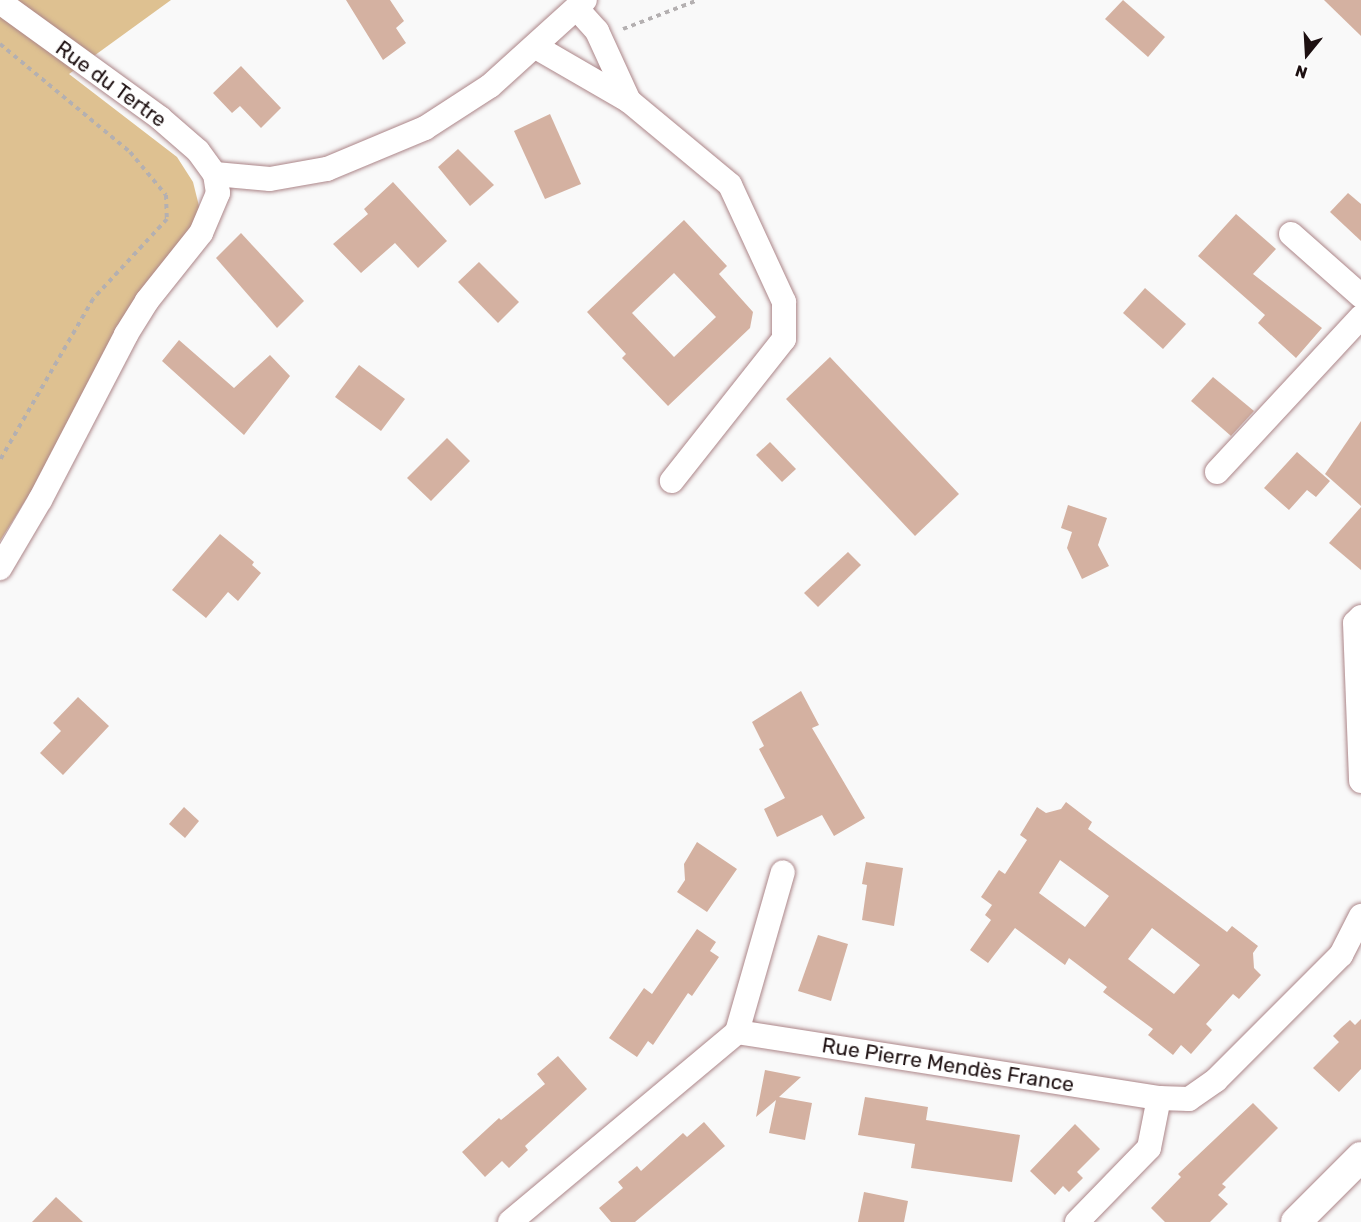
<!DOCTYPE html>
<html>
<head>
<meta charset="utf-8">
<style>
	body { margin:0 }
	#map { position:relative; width:1361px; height:1222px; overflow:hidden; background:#f9f9f9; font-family:Rubik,sans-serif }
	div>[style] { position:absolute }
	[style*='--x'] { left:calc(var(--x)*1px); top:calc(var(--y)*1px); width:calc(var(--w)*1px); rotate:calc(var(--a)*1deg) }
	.green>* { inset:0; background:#dec191 }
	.building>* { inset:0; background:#d4b1a1 }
	.path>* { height:4px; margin-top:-2px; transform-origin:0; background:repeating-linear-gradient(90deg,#b4b0b1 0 4.5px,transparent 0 9px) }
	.roads { filter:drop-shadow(0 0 2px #ac8689) drop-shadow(0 0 2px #ac8689) }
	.minor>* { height:24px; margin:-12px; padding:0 12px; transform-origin:12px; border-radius:12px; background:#fff }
	.tertiary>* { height:30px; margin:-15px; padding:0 15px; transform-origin:15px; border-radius:15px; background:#fff }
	span { translate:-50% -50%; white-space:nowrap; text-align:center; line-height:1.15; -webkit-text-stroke:4.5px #fff; paint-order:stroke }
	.street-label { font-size:21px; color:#1d1011 }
	.north { position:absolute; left:1277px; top:24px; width:60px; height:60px; -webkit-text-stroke:4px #fff; paint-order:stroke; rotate:198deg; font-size:16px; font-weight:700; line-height:24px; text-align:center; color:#1d1011 }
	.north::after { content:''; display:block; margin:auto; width:21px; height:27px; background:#1d1011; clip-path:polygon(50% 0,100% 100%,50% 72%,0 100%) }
</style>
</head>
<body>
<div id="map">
	<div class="green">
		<div style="clip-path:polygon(0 0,171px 0,69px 74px,177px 157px,193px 182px,202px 218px,0 541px)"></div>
	</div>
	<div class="building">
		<div style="clip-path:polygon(346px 0,390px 0,404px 21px,396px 28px,406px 43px,383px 60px)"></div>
		<div style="clip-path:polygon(1123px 0,1165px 37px,1148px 57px,1105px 19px)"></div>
		<div style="clip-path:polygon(1324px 0,1361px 0,1361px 36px)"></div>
		<div style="clip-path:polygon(241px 66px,281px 108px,261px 128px,240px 106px,232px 113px,213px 93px)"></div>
		<div style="clip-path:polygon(550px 114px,581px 184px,545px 199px,514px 131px)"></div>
		<div style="clip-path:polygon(458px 149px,494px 185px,470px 206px,438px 167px)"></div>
		<div style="clip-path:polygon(393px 182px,447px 241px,418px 268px,395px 243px,361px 273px,333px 244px,368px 214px,364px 209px)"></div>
		<div style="clip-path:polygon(1348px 193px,1361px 204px,1361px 241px,1330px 212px)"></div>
		<div style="clip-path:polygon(1236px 214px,1276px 249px,1253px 274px,1322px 328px,1296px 358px,1258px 323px,1265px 315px,1198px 256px)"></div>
		<div style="clip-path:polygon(evenodd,684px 220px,727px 266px,719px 274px,753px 312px,750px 328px,668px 406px,622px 358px,626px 354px,587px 312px,684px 220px,674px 273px,716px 317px,674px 357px,632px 313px,674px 273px)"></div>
		<div style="clip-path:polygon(241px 233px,304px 301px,277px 328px,216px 258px)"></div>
		<div style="clip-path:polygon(479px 262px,519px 302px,498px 323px,458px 282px)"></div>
		<div style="clip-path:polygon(1145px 288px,1186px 324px,1163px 349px,1123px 313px)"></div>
		<div style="clip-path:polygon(179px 340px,234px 388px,270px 355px,290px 376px,244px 435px,162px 361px)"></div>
		<div style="clip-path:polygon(830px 357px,959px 494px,915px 536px,786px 399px)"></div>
		<div style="clip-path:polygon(359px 365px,405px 399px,381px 431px,335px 397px)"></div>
		<div style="clip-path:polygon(1213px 377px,1254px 411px,1231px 436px,1191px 401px)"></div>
		<div style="clip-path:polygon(1361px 421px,1361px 506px,1325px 474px)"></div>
		<div style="clip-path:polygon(447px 438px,470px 461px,431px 501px,407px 478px)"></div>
		<div style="clip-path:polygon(770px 442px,796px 469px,782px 482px,756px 455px)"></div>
		<div style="clip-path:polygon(1297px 452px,1330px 481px,1316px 497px,1307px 490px,1289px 510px,1264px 488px)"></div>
		<div style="clip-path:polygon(1068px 505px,1107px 518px,1098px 545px,1109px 566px,1082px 579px,1067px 548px,1072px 532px,1061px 528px)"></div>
		<div style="clip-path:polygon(1361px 507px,1361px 570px,1329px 543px)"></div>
		<div style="clip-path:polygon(220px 534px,254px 562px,252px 565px,261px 573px,238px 601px,228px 592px,206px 618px,172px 590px)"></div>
		<div style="clip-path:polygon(848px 552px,861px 565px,818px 607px,804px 593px)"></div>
		<div style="clip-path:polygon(801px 691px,819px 725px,812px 728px,865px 818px,834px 836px,822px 815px,777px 837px,764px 809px,785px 798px,759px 749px,764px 746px,752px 722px)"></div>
		<div style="clip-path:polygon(78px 697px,109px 726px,63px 775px,40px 753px,61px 731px,53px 723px)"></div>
		<div style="clip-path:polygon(evenodd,1066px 802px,1092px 822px,1088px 829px,1168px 888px,1227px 932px,1232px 926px,1258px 946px,1253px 953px,1254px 968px,1261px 975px,1239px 999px,1233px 994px,1206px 1024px,1212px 1030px,1191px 1054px,1181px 1045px,1173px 1055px,1148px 1035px,1153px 1029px,1103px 992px,1107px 987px,1069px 958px,1065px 965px,1015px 928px,988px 963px,970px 950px,991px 920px,985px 915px,992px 905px,981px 897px,999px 870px,1005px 874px,1027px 840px,1020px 835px,1037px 807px,1046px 813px,1061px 809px,1066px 802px,1060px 860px,1109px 896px,1085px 927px,1039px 893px,1060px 860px,1066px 802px,1152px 928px,1200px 965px,1174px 994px,1128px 959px,1152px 928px)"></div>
		<div style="clip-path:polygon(184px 807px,199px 821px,185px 838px,169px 824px)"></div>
		<div style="clip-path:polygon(697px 842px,737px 869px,707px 912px,677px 892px,685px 880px,684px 864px)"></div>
		<div style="clip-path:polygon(866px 862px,903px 868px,894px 926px,862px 920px,867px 885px,862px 884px)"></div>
		<div style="clip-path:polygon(697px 929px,716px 942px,710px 951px,719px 957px,692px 996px,688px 993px,653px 1045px,648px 1041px,637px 1057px,609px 1038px,644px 988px,652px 994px)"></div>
		<div style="clip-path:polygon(818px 935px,848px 944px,831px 1001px,798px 991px)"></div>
		<div style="clip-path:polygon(1361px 1019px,1361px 1069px,1339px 1092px,1313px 1068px,1339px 1042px,1333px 1036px,1341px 1028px,1350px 1020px,1355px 1025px)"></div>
		<div style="clip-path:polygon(558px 1056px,587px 1089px,525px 1146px,528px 1150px,509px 1168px,502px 1161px,485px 1177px,462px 1152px,499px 1118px,501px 1120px,545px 1084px,537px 1074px)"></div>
		<div style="clip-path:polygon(765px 1070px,801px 1077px,779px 1097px,812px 1103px,805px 1140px,769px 1133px,776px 1100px,756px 1117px)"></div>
		<div style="clip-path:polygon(865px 1097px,928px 1107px,926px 1120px,1020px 1135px,1012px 1182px,911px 1168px,915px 1144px,858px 1135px)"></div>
		<div style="clip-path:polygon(1253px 1103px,1278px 1128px,1222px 1184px,1226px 1187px,1218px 1195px,1228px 1204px,1210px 1222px,1165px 1222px,1151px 1208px,1181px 1177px,1178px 1174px)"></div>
		<div style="clip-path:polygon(704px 1122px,725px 1146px,635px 1222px,611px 1222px,599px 1208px,623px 1188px,618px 1182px,637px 1166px,641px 1171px,683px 1133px,687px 1137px)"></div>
		<div style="clip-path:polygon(1075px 1124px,1100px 1149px,1077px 1172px,1083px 1178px,1069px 1192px,1063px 1186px,1055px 1195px,1030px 1171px)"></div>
		<div style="clip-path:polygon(864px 1192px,908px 1201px,904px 1222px,858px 1222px)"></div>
		<div style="clip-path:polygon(56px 1197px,83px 1222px,32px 1222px)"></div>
	</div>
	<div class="path">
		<div style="--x:623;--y:29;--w:80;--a:-21.1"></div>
		<div style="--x:0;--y:44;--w:169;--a:39.7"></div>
		<div style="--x:130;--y:152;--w:56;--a:50.1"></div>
		<div style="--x:166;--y:195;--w:24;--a:88"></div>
		<div style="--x:167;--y:219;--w:109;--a:132.8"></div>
		<div style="--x:93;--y:299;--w:186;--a:120"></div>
	</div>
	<div class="roads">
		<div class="minor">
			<div style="--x:0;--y:2;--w:198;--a:35.9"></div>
			<div style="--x:160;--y:118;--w:50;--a:41"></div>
			<div style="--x:198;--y:151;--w:29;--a:54"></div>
			<div style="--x:215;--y:174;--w:19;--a:81"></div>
			<div style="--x:218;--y:193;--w:43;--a:113"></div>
			<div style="--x:201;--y:233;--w:87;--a:128.5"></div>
			<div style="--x:147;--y:301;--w:40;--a:122"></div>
			<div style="--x:126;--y:335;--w:186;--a:117.5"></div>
			<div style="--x:40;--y:500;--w:79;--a:120.5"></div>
			<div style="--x:536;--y:47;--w:108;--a:30.1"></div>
			<div style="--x:629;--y:101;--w:77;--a:-114.6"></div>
			<div style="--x:597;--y:31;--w:30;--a:-132"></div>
			<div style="--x:629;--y:101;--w:131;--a:39.7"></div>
			<div style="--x:730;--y:185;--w:129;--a:65.2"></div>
			<div style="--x:784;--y:302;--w:37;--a:90"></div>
			<div style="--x:784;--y:339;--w:181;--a:128.3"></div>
			<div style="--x:215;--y:174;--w:55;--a:5.2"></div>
			<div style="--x:270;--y:179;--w:58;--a:-10"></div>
			<div style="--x:327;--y:169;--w:106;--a:-22.7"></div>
			<div style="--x:425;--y:128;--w:77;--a:-32.9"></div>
			<div style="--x:490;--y:86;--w:128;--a:-42.2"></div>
			<div style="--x:1291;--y:234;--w:94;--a:41.5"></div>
			<div style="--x:1217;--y:472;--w:212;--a:-47.1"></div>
			<div style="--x:1361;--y:617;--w:8;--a:135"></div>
			<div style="--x:1355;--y:623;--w:158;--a:87.8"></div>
			<div style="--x:737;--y:1032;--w:166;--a:-74"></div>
			<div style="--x:510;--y:1222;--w:296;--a:-39.9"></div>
			<div style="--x:737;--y:1032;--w:427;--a:8.9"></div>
			<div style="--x:1077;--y:1222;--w:103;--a:-45.8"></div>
			<div style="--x:1149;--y:1148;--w:51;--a:-78.7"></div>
			<div style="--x:1159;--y:1098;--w:30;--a:2"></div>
			<div style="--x:1189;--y:1099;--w:33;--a:-35"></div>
			<div style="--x:1216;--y:1080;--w:177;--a:-45"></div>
			<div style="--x:1341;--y:955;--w:44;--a:-62.9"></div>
		</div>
		<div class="tertiary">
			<div style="--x:1296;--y:1222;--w:92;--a:-45"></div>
		</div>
	</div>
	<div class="street-label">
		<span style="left:111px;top:84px;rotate:36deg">Rue du Tertre</span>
		<span style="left:948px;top:1065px;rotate:9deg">Rue Pierre Mendès France</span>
	</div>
	<div class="north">N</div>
</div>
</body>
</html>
